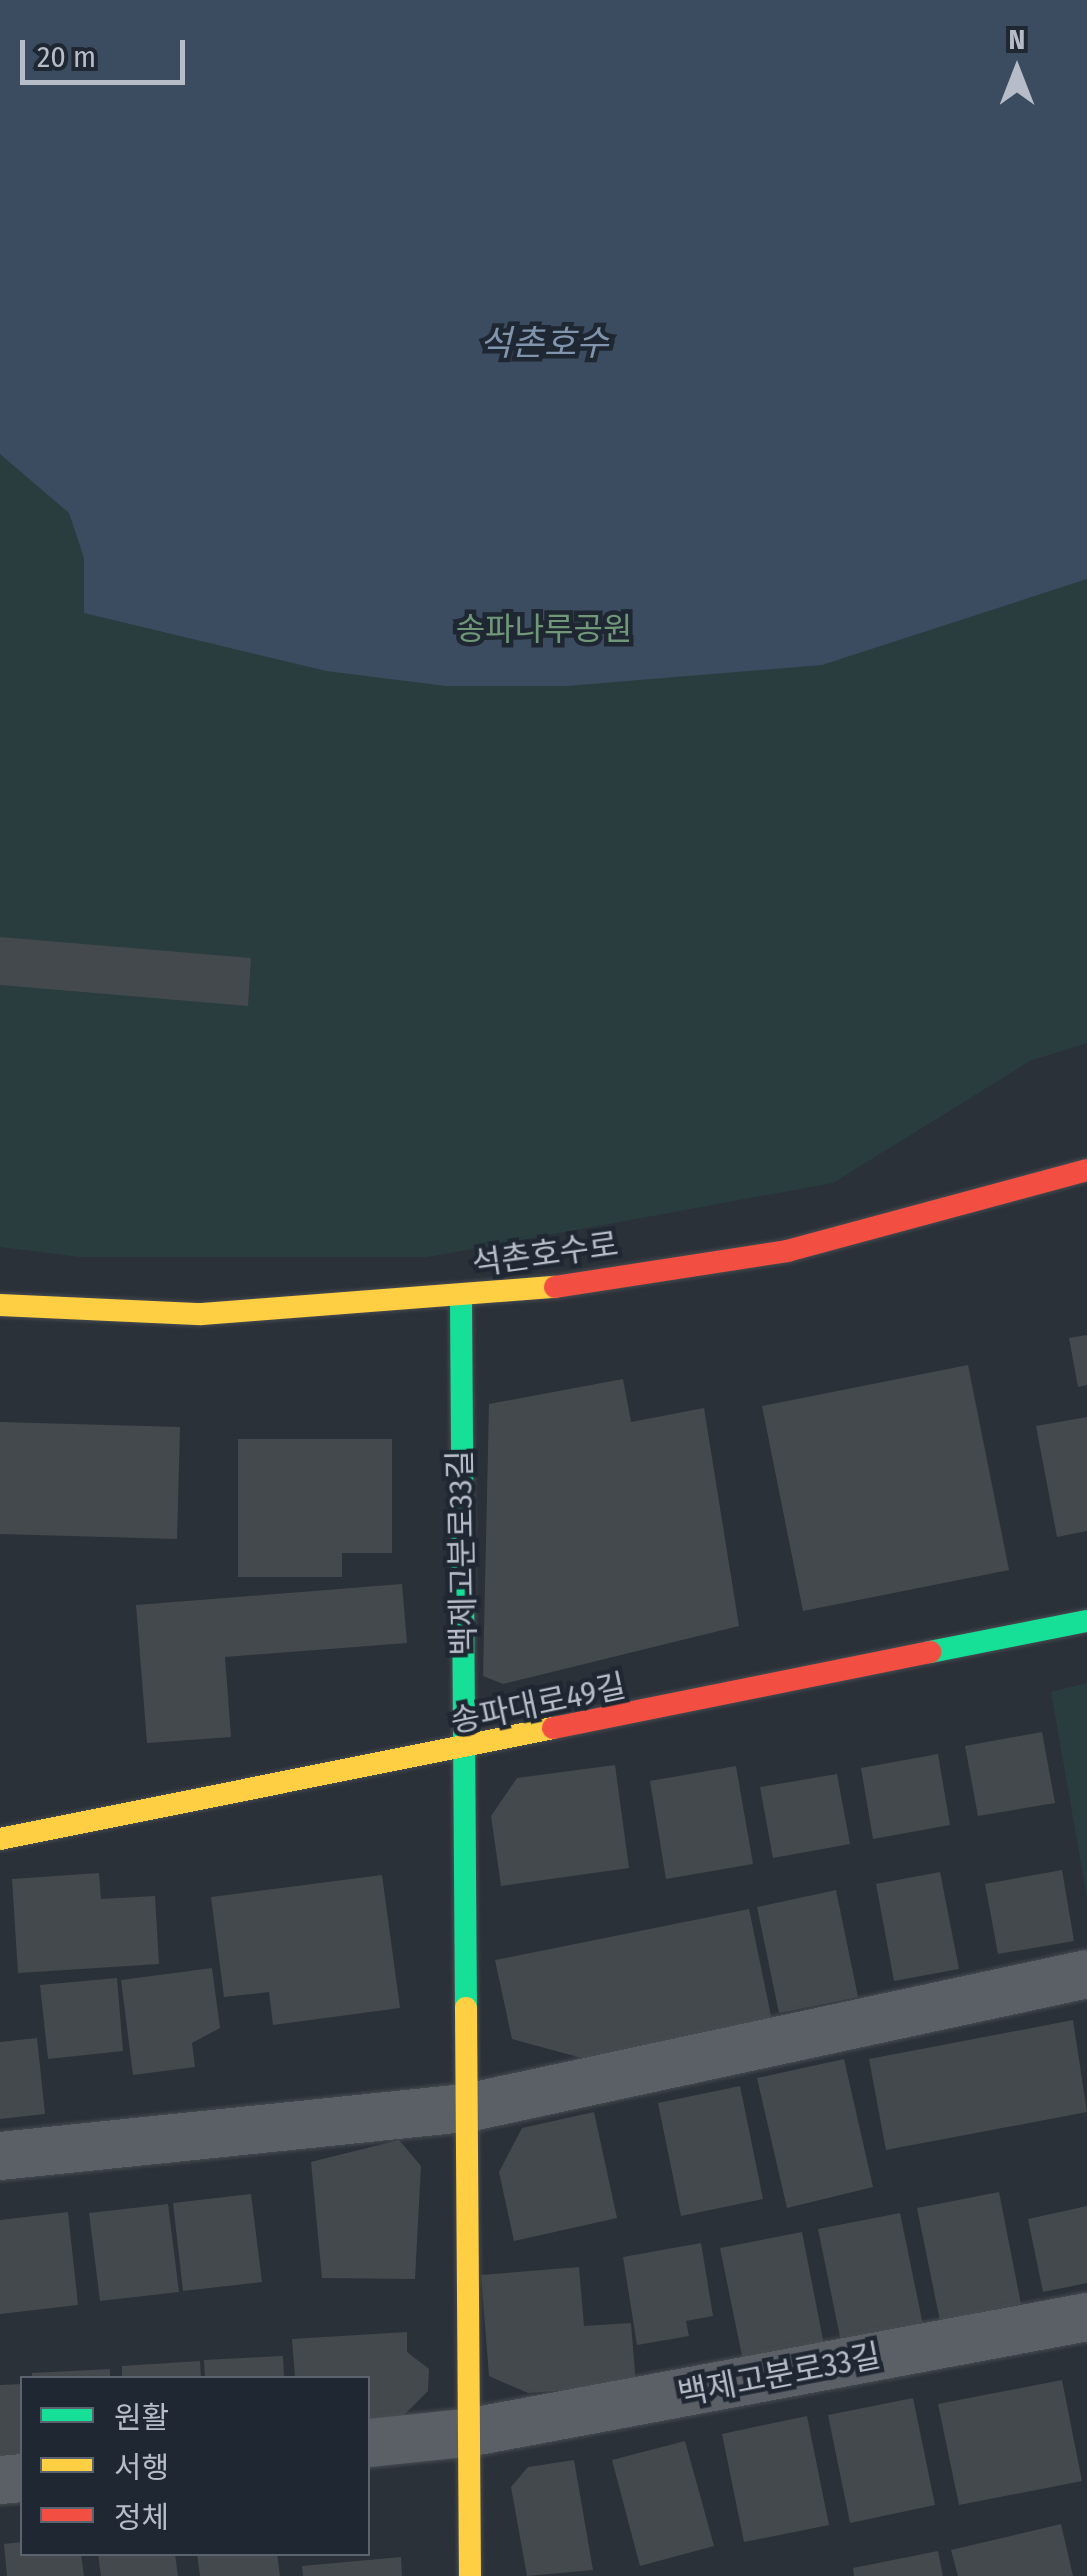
<!DOCTYPE html>
<html>
<head>
<meta charset="utf-8">
<style>
	body { margin:0 }
	#map { position:relative; width:1087px; height:2576px; overflow:hidden; background:#2b3138; font-family:"Fira Sans Condensed","Noto Sans KR",sans-serif }
	div>[style] { position:absolute }
	[style*='--x'] { left:calc(var(--x)*1px); top:calc(var(--y)*1px); width:calc(var(--w)*1px); rotate:calc(var(--a)*1deg) }
	.green>* { inset:0; background:#293c3e }
	.water>* { inset:0; background:#3b4b60 }
	.building>* { inset:0; background:#44494e }
	.roads { filter:drop-shadow(0 0 2px #474c51) drop-shadow(0 0 2px #474c51) }
	.street>* { height:48px; margin:-24px; padding:0 24px; transform-origin:24px; border-radius:24px; background:#5b5f66 }
	.fast>* { height:22px; margin:-11px; padding:0 11px; transform-origin:11px; border-radius:11px; background:#16e098 }
	.slow>* { height:22px; margin:-11px; padding:0 11px; transform-origin:11px; border-radius:11px; background:#ffcf43 }
	.jam>* { height:22px; margin:-11px; padding:0 11px; transform-origin:11px; border-radius:11px; background:#f24e42 }
	span { translate:-50% -50%; white-space:nowrap; text-align:center; line-height:1.15; -webkit-text-stroke:9px #1f2732; paint-order:stroke }
	.park-label { font-size:32px; color:#6f9778 }
	.street-label { font-size:32px; color:#b6bdc8 }
	.water-label { font-size:35px; color:#8094ad; font-style:italic }
	.legend { position:absolute; left:20px; top:2376px; width:350px; height:180px; box-sizing:border-box; background:#1f2732; border:2px solid #5b636e; margin:0; padding:12px 18px; list-style:none; font-size:30px; color:#b6bdc8 }
	.legend li { display:flex; align-items:center; gap:20px; height:50px }
	.legend b { width:50px; border:2px solid #5b636e }
	.north { position:absolute; left:967px; top:20px; width:100px; height:100px; -webkit-text-stroke:8px #1f2732; paint-order:stroke; rotate:0deg; font-size:28px; font-weight:700; line-height:40px; text-align:center; color:#b6bdc8 }
	.north::after { content:''; display:block; margin:auto; width:35px; height:45px; background:#b6bdc8; clip-path:polygon(50% 0,100% 100%,50% 72%,0 100%) }
	.scale { position:absolute; left:20px; top:40px; width:165px; height:45px; box-sizing:border-box; border:5px solid #b6bdc8; border-top:0; padding-left:12px; font-size:30px; line-height:35px; white-space:nowrap; color:#b6bdc8; -webkit-text-stroke:8px #1f2732; paint-order:stroke }
</style>
</head>
<body>
<div id="map">
	<div class="green">
		<div style="clip-path:polygon(0 0,1087px 0,1087px 1043px,1030px 1061px,833px 1183px,428px 1257px,80px 1257px,0 1247px)"></div>
		<div style="clip-path:polygon(1087px 1683px,1087px 1898px,1051px 1692px)"></div>
	</div>
	<div class="water">
		<div style="clip-path:polygon(0 0,1087px 0,1087px 579px,822px 665px,567px 686px,446px 686px,326px 671px,84px 613px,84px 558px,69px 513px,0 454px)"></div>
	</div>
	<div class="building">
		<div style="clip-path:polygon(0 937px,251px 958px,248px 1006px,0 985px)"></div>
		<div style="clip-path:polygon(1087px 1335px,1087px 1385px,1078px 1387px,1069px 1338px)"></div>
		<div style="clip-path:polygon(968px 1365px,1009px 1570px,803px 1611px,762px 1406px)"></div>
		<div style="clip-path:polygon(623px 1379px,631px 1422px,704px 1408px,739px 1626px,503px 1684px,483px 1676px,489px 1404px)"></div>
		<div style="clip-path:polygon(1087px 1417px,1087px 1531px,1057px 1537px,1036px 1426px)"></div>
		<div style="clip-path:polygon(0 1422px,180px 1427px,177px 1539px,0 1534px)"></div>
		<div style="clip-path:polygon(238px 1439px,392px 1439px,392px 1553px,342px 1553px,342px 1577px,238px 1577px)"></div>
		<div style="clip-path:polygon(402px 1584px,407px 1643px,225px 1657px,231px 1737px,147px 1743px,136px 1605px)"></div>
		<div style="clip-path:polygon(1042px 1732px,1055px 1803px,978px 1816px,965px 1746px)"></div>
		<div style="clip-path:polygon(938px 1754px,950px 1825px,873px 1839px,861px 1768px)"></div>
		<div style="clip-path:polygon(615px 1765px,629px 1868px,501px 1886px,491px 1816px,517px 1778px)"></div>
		<div style="clip-path:polygon(736px 1766px,753px 1864px,666px 1879px,650px 1781px)"></div>
		<div style="clip-path:polygon(837px 1774px,850px 1844px,773px 1858px,760px 1787px)"></div>
		<div style="clip-path:polygon(1062px 1870px,1074px 1941px,998px 1954px,985px 1884px)"></div>
		<div style="clip-path:polygon(940px 1872px,959px 1969px,894px 1981px,876px 1884px)"></div>
		<div style="clip-path:polygon(99px 1873px,101px 1899px,155px 1896px,159px 1964px,18px 1973px,12px 1879px)"></div>
		<div style="clip-path:polygon(382px 1875px,400px 2008px,273px 2025px,269px 1992px,224px 1997px,211px 1897px)"></div>
		<div style="clip-path:polygon(836px 1890px,858px 1997px,779px 2013px,757px 1907px)"></div>
		<div style="clip-path:polygon(749px 1909px,772px 2021px,585px 2059px,512px 2039px,495px 1960px)"></div>
		<div style="clip-path:polygon(212px 1968px,220px 2028px,192px 2043px,195px 2067px,133px 2075px,121px 1980px)"></div>
		<div style="clip-path:polygon(117px 1978px,123px 2051px,48px 2059px,40px 1985px)"></div>
		<div style="clip-path:polygon(1073px 2020px,1087px 2112px,886px 2150px,869px 2059px)"></div>
		<div style="clip-path:polygon(37px 2038px,45px 2114px,0 2119px,0 2042px)"></div>
		<div style="clip-path:polygon(844px 2059px,873px 2187px,787px 2208px,757px 2078px)"></div>
		<div style="clip-path:polygon(740px 2086px,763px 2199px,681px 2216px,658px 2103px)"></div>
		<div style="clip-path:polygon(594px 2112px,617px 2218px,514px 2241px,499px 2172px,522px 2128px)"></div>
		<div style="clip-path:polygon(399px 2140px,421px 2166px,415px 2279px,322px 2278px,311px 2162px)"></div>
		<div style="clip-path:polygon(999px 2192px,1021px 2304px,940px 2321px,917px 2208px)"></div>
		<div style="clip-path:polygon(251px 2194px,262px 2282px,183px 2291px,173px 2203px)"></div>
		<div style="clip-path:polygon(168px 2204px,179px 2292px,100px 2301px,89px 2213px)"></div>
		<div style="clip-path:polygon(1087px 2206px,1087px 2283px,1043px 2292px,1028px 2219px)"></div>
		<div style="clip-path:polygon(68px 2212px,78px 2305px,0 2314px,0 2220px)"></div>
		<div style="clip-path:polygon(900px 2213px,923px 2325px,841px 2342px,818px 2229px)"></div>
		<div style="clip-path:polygon(802px 2232px,824px 2345px,743px 2361px,720px 2248px)"></div>
		<div style="clip-path:polygon(701px 2243px,713px 2316px,686px 2321px,689px 2336px,637px 2345px,623px 2257px)"></div>
		<div style="clip-path:polygon(579px 2267px,584px 2326px,631px 2323px,636px 2385px,528px 2393px,489px 2376px,481px 2275px)"></div>
		<div style="clip-path:polygon(407px 2332px,407px 2352px,429px 2369px,428px 2391px,401px 2418px,368px 2420px,368px 2378px,295px 2378px,292px 2339px)"></div>
		<div style="clip-path:polygon(283px 2356px,284px 2378px,205px 2378px,204px 2360px)"></div>
		<div style="clip-path:polygon(200px 2361px,201px 2378px,122px 2378px,122px 2366px)"></div>
		<div style="clip-path:polygon(110px 2369px,110px 2378px,32px 2378px,32px 2373px)"></div>
		<div style="clip-path:polygon(1062px 2380px,1082px 2481px,959px 2505px,938px 2404px)"></div>
		<div style="clip-path:polygon(21px 2384px,22px 2462px,0 2464px,0 2385px)"></div>
		<div style="clip-path:polygon(913px 2398px,935px 2505px,850px 2523px,828px 2415px)"></div>
		<div style="clip-path:polygon(807px 2416px,829px 2525px,744px 2542px,722px 2434px)"></div>
		<div style="clip-path:polygon(685px 2441px,714px 2546px,640px 2566px,612px 2460px)"></div>
		<div style="clip-path:polygon(574px 2460px,593px 2570px,527px 2576px,511px 2487px,528px 2467px)"></div>
		<div style="clip-path:polygon(1061px 2524px,1073px 2576px,958px 2576px,951px 2550px)"></div>
		<div style="clip-path:polygon(22px 2542px,22px 2554px,81px 2554px,84px 2576px,7px 2576px,4px 2544px)"></div>
		<div style="clip-path:polygon(938px 2551px,943px 2576px,854px 2576px,853px 2568px)"></div>
		<div style="clip-path:polygon(98px 2554px,175px 2554px,178px 2576px,101px 2576px)"></div>
		<div style="clip-path:polygon(197px 2554px,277px 2554px,280px 2576px,200px 2576px)"></div>
		<div style="clip-path:polygon(401px 2557px,402px 2576px,303px 2576px,302px 2566px)"></div>
	</div>
	<div class="roads">
		<div class="street">
			<div style="--x:0;--y:2156;--w:474;--a:-5.9"></div>
			<div style="--x:471;--y:2107;--w:630;--a:-12.18"></div>
			<div style="--x:368;--y:2443;--w:105;--a:-6"></div>
			<div style="--x:472;--y:2432;--w:626;--a:-10.59"></div>
			<div style="--x:0;--y:2480;--w:22;--a:-5"></div>
		</div>
		<div class="fast">
			<div style="--x:461;--y:1299;--w:709;--a:89.6"></div>
			<div style="--x:930;--y:1652;--w:160;--a:-11.2"></div>
		</div>
		<div class="slow">
			<div style="--x:0;--y:1305;--w:202;--a:2.6"></div>
			<div style="--x:202;--y:1314;--w:354;--a:-4.4"></div>
			<div style="--x:0;--y:1839;--w:564;--a:-11.35"></div>
			<div style="--x:466;--y:2008;--w:568;--a:89.6"></div>
		</div>
		<div class="jam">
			<div style="--x:555;--y:1287;--w:235;--a:-8.8"></div>
			<div style="--x:787;--y:1251;--w:311;--a:-15.1"></div>
			<div style="--x:553;--y:1728;--w:385;--a:-11.4"></div>
		</div>
	</div>
	<div class="park-label">
		<span style="left:544px;top:629px">송파나루공원</span>
	</div>
	<div class="street-label">
		<span style="left:545px;top:1254px;rotate:-8deg">석촌호수로</span>
		<span style="left:462px;top:1553px;rotate:-91deg">백제고분로33길</span>
		<span style="left:538px;top:1704px;rotate:-12deg">송파대로49길</span>
		<span style="left:779px;top:2375px;rotate:-11deg">백제고분로33길</span>
	</div>
	<div class="water-label">
		<span style="left:544px;top:343px">석촌호수</span>
	</div>
	<ul class="legend">
	<li><b style="height:12px;background:#16e098"></b>원활</li>
	<li><b style="height:12px;background:#ffcf43"></b>서행</li>
	<li><b style="height:12px;background:#f24e42"></b>정체</li>
	</ul>
	<div class="north">N</div>
	<div class="scale">20 m</div>
</div>
</body>
</html>
